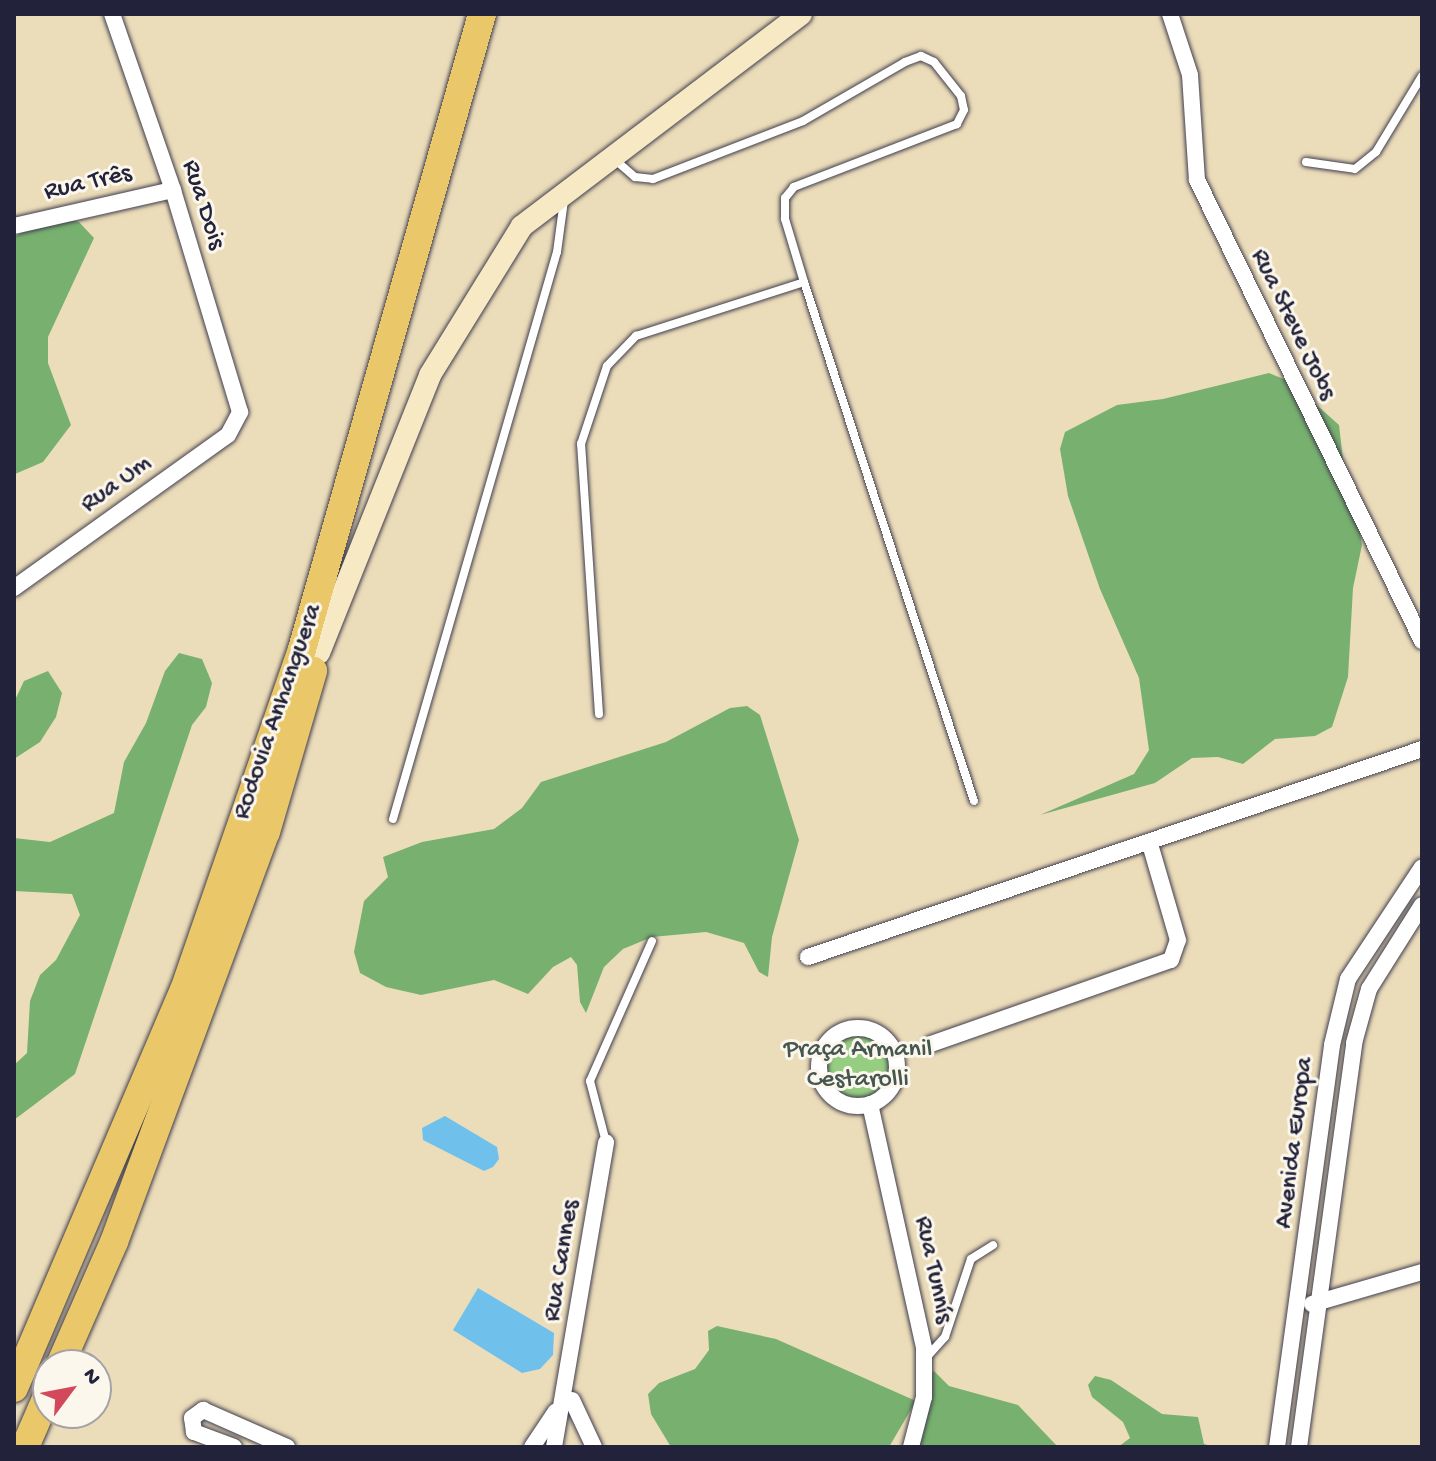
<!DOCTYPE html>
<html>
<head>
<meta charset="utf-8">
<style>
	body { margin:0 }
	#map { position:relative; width:1436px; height:1461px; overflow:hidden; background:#ecddba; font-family:"Gochi Hand",sans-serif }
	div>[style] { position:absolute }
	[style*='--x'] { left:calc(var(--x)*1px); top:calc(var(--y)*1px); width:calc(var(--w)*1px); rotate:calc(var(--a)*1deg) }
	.green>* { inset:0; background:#96ce81 }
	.round { border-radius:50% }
	.forest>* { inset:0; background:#78b16f }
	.water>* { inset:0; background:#6fc1eb }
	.roads { filter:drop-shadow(0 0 2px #403e4e) drop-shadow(0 0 2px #403e4e) }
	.service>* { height:8px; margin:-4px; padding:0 4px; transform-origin:4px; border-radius:4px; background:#fff }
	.minor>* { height:16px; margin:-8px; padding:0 8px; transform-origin:8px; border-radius:8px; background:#fff }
	.minor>.ring { margin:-8px; padding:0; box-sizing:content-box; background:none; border:16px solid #fff; border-radius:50% }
	.secondary>* { height:22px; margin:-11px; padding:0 11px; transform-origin:11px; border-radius:11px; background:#f7e9c3 }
	.motorway>* { height:28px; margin:-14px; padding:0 14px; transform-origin:14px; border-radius:14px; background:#eac769 }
	span { translate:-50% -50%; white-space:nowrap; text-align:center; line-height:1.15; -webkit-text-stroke:6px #fbf7ec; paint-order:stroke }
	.street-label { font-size:26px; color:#22223b }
	.park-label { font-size:26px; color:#455650 }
	.frame { position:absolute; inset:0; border:16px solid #22223b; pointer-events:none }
	.north { position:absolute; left:32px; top:1349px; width:80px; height:80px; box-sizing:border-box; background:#fbf7ec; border:2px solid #a4a2a5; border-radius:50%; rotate:58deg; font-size:22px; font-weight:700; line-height:32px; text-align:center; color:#22223b }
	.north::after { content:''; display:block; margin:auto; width:28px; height:36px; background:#d1495b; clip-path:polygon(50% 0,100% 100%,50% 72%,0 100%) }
</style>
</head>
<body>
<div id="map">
	<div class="green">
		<div class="round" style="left:823px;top:1031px;width:70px;height:70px"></div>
	</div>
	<div class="forest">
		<div style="clip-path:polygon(56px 216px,79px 222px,94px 238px,48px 337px,48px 363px,71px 425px,43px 462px,15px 474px,14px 237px)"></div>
		<div style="clip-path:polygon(1269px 373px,1291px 382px,1339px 425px,1346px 486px,1359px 526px,1362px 545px,1353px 588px,1348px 677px,1332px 727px,1315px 736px,1275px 739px,1243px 764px,1218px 757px,1192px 758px,1155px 783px,1040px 815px,1134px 774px,1149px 750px,1139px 678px,1100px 589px,1068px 496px,1060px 449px,1065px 432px,1117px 405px,1163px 399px)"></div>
		<div style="clip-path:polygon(179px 653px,202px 659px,212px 683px,206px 707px,192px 725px,75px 1074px,14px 1120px,14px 1065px,27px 1053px,30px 1001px,40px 975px,56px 960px,80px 915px,72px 894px,14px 891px,14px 838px,50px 842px,114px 813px,124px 762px,146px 723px,165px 671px)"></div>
		<div style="clip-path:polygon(48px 671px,62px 693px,56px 717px,40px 742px,14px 759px,14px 702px,24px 681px)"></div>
		<div style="clip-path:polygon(747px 706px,760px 715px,799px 840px,772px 937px,768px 977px,759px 972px,744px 943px,706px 932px,652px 937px,623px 949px,604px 967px,586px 1013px,580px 1002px,577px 965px,571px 957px,553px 967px,528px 994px,494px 980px,421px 995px,386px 987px,360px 973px,354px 952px,364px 901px,388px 877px,383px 857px,422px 842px,494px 829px,522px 808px,541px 782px,666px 742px,730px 708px)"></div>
		<div style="clip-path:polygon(717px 1326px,776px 1339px,916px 1401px,889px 1447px,671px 1447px,651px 1414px,648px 1394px,659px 1383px,695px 1369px,709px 1350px,708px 1331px)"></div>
		<div style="clip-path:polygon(934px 1371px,949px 1386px,1018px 1405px,1058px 1447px,917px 1447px,927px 1377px)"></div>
		<div style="clip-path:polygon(1095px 1376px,1111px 1380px,1162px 1414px,1198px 1417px,1204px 1444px,1215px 1447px,1118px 1447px,1130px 1438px,1123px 1422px,1092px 1397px,1088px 1385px)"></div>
	</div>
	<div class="water">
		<div style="clip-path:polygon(445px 1116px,497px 1147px,499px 1159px,493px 1167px,484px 1171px,423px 1140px,422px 1128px)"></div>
		<div style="clip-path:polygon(478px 1288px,554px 1333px,553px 1355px,540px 1369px,522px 1373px,453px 1330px)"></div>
	</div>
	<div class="roads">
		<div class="service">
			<div style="--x:613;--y:158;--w:29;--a:41"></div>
			<div style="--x:635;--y:177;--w:18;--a:6"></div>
			<div style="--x:653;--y:179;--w:161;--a:-21.1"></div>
			<div style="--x:803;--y:121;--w:118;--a:-30"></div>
			<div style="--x:905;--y:62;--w:17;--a:-21"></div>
			<div style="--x:921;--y:56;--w:14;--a:25"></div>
			<div style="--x:934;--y:62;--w:43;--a:51.5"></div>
			<div style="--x:961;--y:96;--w:14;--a:78"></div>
			<div style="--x:964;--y:110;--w:16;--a:117"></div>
			<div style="--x:957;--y:124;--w:175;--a:158.9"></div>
			<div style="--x:794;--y:187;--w:14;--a:129"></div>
			<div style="--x:785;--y:198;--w:21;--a:90"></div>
			<div style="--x:785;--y:219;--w:66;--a:73.2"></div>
			<div style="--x:1306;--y:162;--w:49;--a:8.1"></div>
			<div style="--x:1355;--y:169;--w:27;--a:-39"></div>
			<div style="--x:1376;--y:152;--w:89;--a:-58.8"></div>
			<div style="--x:599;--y:714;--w:271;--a:-93.8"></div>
			<div style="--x:581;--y:444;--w:82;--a:-71.6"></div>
			<div style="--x:607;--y:366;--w:42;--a:-46"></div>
			<div style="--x:636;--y:336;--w:176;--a:-17.8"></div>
			<div style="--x:804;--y:282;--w:546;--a:71.86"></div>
			<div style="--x:393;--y:819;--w:590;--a:-73.87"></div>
			<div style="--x:557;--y:252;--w:52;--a:-82.3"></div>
			<div style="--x:606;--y:1142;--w:63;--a:-104.7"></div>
			<div style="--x:590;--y:1081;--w:153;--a:-66.1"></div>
			<div style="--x:925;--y:1359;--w:30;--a:-48"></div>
			<div style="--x:945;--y:1337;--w:82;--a:-71.6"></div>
			<div style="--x:971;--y:1259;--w:26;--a:-32"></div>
		</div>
		<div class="minor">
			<div style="--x:1170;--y:14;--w:64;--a:71.8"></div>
			<div style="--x:1190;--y:75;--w:105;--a:86.2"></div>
			<div style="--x:1197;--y:180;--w:513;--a:63.98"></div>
			<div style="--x:14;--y:226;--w:163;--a:-12.8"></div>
			<div style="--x:14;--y:588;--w:263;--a:-35.6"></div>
			<div style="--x:228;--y:435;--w:26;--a:-62"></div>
			<div style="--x:240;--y:412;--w:232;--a:-106.8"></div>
			<div style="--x:173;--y:190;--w:186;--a:-109.1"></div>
			<div style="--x:808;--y:957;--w:648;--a:-18.71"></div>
			<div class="ring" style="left:819px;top:1028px;width:62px;height:62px"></div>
			<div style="--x:931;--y:1044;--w:254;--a:-19.3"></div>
			<div style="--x:1171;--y:960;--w:21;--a:-71"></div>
			<div style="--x:1178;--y:940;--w:100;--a:-106.3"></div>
			<div style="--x:870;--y:1104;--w:250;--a:77.5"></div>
			<div style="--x:924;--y:1348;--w:49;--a:90"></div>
			<div style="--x:924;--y:1397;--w:52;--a:104.6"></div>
			<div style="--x:1312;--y:1304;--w:115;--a:-16.2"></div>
			<div style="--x:572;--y:1400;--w:52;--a:64.9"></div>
			<div style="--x:234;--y:1447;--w:43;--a:-159.4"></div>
			<div style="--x:194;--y:1432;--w:14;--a:-98"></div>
			<div style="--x:192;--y:1418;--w:14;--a:-36"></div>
			<div style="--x:203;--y:1410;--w:92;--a:23.8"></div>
			<div style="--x:532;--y:1447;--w:43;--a:-56.3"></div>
			<div style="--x:554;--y:1447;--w:309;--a:-80.3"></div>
			<div style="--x:1277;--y:1447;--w:406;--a:-82.2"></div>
			<div style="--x:1332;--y:1045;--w:68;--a:-76.4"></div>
			<div style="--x:1348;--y:979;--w:134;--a:-56.5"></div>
			<div style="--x:1299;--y:1447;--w:408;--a:-82.2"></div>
			<div style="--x:1354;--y:1043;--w:56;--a:-74.5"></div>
			<div style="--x:1369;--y:989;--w:99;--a:-57.8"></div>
		</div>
		<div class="secondary">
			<div style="--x:319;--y:653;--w:299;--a:-68.2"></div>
			<div style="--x:430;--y:375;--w:175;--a:-58.3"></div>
			<div style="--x:522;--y:226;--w:350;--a:-37.2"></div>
		</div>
		<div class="motorway">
			<div style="--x:60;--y:1365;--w:134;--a:-66.3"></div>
			<div style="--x:114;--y:1242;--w:437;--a:-69.7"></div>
			<div style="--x:266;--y:832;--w:168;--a:-73.7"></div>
			<div style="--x:14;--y:1388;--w:433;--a:-66.9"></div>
			<div style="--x:184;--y:990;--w:361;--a:-70.9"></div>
			<div style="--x:302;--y:649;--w:660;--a:-74.17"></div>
			<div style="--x:25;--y:1447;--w:58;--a:-66.5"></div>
		</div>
	</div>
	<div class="street-label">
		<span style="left:88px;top:184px;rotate:-13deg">Rua Três</span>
		<span style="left:202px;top:205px;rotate:72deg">Rua Dois</span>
		<span style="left:1292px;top:325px;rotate:64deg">Rua Steve Jobs</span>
		<span style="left:117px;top:485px;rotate:-36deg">Rua Um</span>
		<span style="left:279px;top:712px;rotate:-71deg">Rodovia Anhanguera</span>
		<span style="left:1296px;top:1143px;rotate:-83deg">Avenida Europa</span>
		<span style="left:563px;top:1261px;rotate:-81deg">Rua Cannes</span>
		<span style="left:932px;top:1270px;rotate:78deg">Rua Tunnís</span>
	</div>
	<div class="park-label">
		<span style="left:858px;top:1066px">Praça Armanil<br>Cestarolli</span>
	</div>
	<div class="frame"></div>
	<div class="north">N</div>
</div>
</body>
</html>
